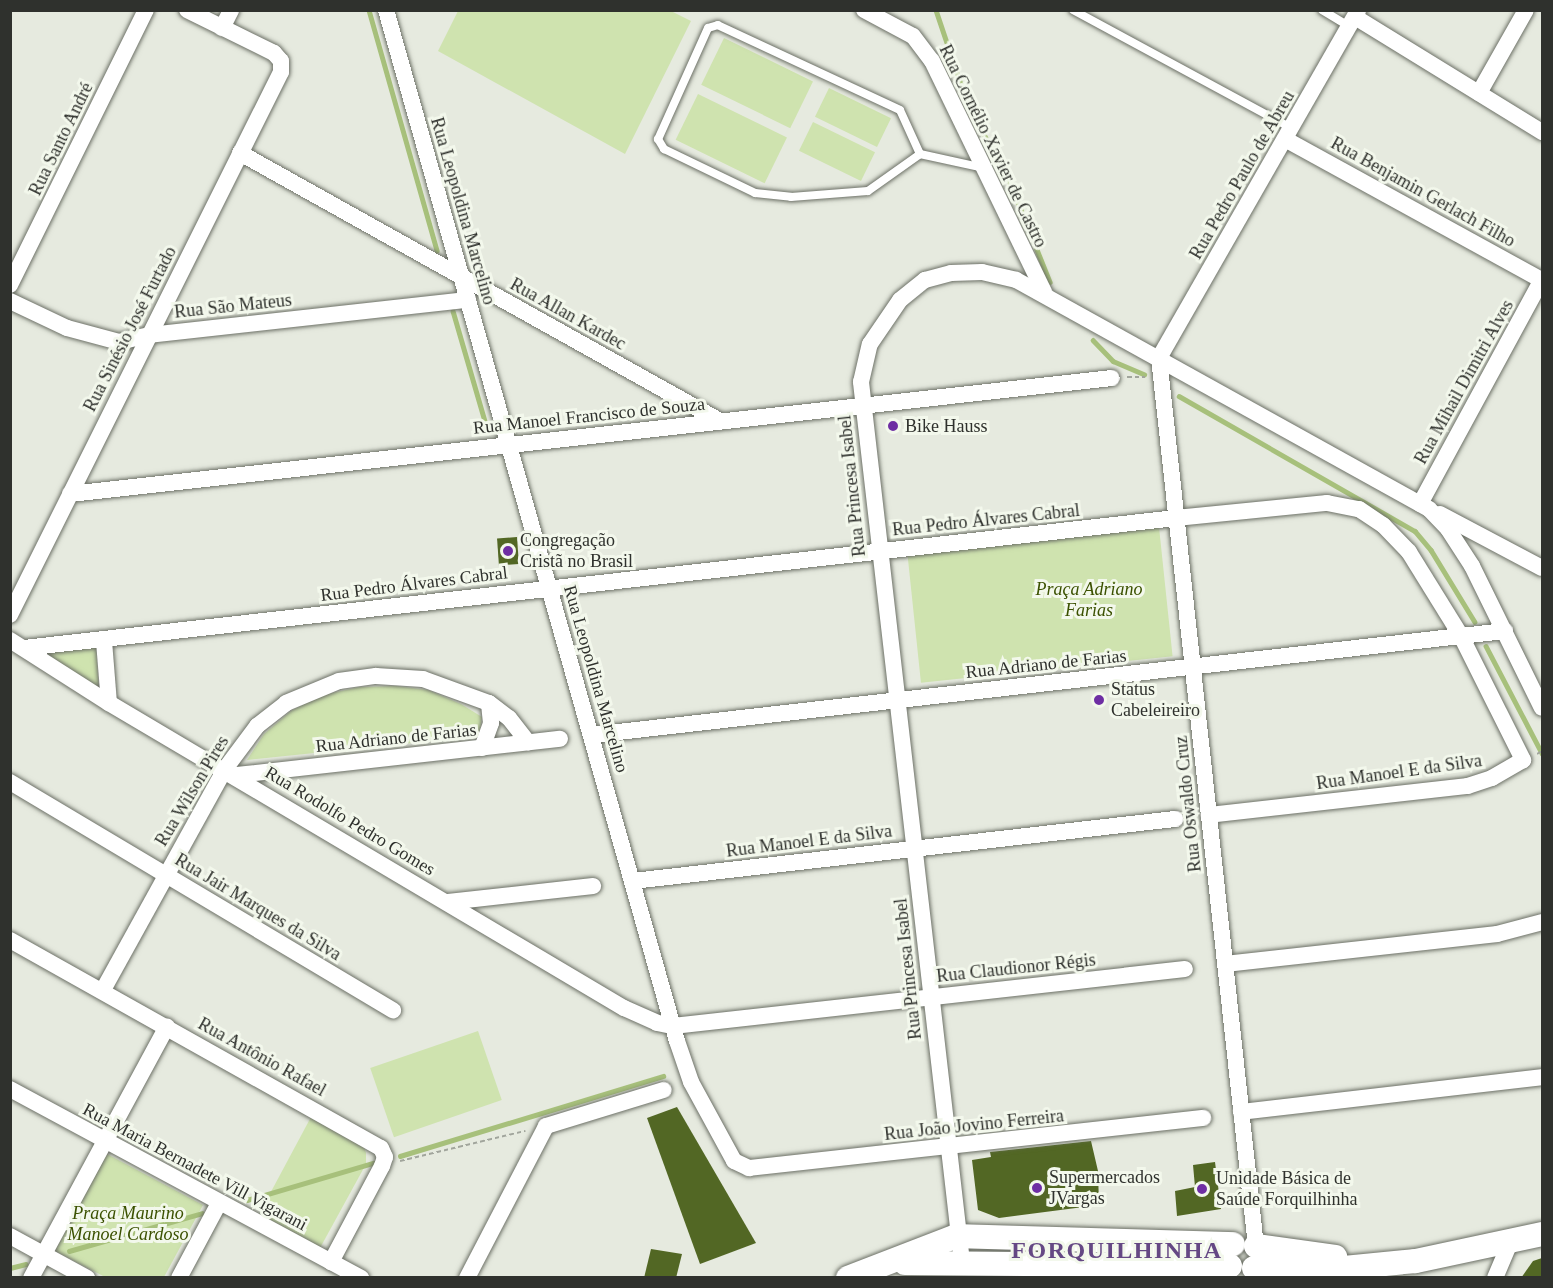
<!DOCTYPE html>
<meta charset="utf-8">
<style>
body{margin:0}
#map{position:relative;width:1553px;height:1288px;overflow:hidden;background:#e6eadf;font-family:"Times New Roman",serif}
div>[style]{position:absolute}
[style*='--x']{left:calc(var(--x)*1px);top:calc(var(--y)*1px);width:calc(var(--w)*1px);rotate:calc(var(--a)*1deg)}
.green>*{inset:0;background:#cfe3af;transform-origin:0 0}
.stream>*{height:4.5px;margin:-2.25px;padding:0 2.25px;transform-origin:2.25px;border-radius:2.25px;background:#a7c07b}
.building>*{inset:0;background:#526724;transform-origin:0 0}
.path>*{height:2px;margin-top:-1px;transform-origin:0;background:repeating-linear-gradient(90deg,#a1a59c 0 4.5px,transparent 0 7.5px)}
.roads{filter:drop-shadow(0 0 2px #6c7066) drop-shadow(0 0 2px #6c7066)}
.lane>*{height:8px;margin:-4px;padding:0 4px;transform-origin:4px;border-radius:4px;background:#fff}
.street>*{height:16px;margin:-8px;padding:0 8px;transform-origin:8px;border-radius:8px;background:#fff}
.secondary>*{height:24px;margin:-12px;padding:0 12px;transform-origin:12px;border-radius:12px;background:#fff}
.dots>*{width:16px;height:16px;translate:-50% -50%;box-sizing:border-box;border:3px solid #f3f8ec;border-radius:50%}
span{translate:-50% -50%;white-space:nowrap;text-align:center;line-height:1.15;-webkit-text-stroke:6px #f3f8ec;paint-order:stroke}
.street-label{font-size:18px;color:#2f312d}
.poi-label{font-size:18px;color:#2f312d}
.left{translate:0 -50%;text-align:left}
.park-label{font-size:18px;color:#3b5100;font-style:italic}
.district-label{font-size:24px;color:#654884;font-weight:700;letter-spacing:1.5px}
.frame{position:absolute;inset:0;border:12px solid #2f312d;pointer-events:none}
</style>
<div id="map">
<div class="green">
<div style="clip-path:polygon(671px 11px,691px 21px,625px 154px,438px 51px,458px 11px)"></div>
<div style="left:724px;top:38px;width:99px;height:52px;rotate:26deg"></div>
<div style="left:829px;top:88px;width:69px;height:32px;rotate:26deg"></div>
<div style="left:698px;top:94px;width:99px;height:51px;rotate:26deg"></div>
<div style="left:813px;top:122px;width:69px;height:32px;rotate:26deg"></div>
<div style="left:1159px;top:527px;width:130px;height:253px;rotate:84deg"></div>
<div style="clip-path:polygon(96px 647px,99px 692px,42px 659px,46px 651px)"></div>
<div style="clip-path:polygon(396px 686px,428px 690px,461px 704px,482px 717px,479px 736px,247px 760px,264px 734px,291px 711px,322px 695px,360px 687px)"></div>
<div style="left:478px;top:1031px;width:73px;height:114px;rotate:71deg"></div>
<div style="clip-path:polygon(311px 1117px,363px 1144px,366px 1153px,366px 1164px,320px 1248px,258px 1216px)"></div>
<div style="clip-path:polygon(107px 1154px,203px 1205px,164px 1277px,105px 1277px,55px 1251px)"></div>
</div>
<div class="stream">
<div style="--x:369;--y:10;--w:250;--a:74.2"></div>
<div style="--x:936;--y:10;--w:103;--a:71.4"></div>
<div style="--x:969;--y:108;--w:79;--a:60.5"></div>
<div style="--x:1008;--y:177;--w:113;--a:68.2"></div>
<div style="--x:453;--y:311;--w:122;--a:73.8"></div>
<div style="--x:1093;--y:340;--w:29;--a:46"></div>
<div style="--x:1113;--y:361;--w:34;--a:23"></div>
<div style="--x:1179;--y:396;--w:272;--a:29.8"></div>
<div style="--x:1415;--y:531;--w:25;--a:50"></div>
<div style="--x:1431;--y:550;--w:84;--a:58.6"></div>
<div style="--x:1486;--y:646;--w:121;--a:62.4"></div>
<div style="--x:400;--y:1156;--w:275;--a:-16.9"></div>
<div style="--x:247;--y:1200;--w:131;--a:-16.4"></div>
<div style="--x:69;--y:1251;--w:138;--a:-15.9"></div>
<div style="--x:10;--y:1268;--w:16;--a:-14"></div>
</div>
<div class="building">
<div style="left:517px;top:537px;width:27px;height:20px;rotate:86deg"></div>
<div style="clip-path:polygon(677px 1107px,756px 1243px,700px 1264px,647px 1118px)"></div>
<div style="clip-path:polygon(1091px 1141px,1098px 1171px,1099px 1205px,999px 1218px,978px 1210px,972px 1160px,991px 1157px,990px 1152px)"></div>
<div style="clip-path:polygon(1215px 1162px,1221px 1209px,1177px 1216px,1175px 1191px,1195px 1187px,1193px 1165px)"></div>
<div style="clip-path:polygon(651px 1249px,682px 1254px,676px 1278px,644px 1278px)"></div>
<div style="clip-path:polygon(1542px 1258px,1542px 1278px,1521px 1278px,1533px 1261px)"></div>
</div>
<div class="path">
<div style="--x:1127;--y:377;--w:18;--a:0"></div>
<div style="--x:1537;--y:754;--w:6;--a:-31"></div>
<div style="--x:400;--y:1161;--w:129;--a:-13.5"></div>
</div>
<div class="roads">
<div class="lane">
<div style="--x:1073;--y:10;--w:248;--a:28.4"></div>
<div style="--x:1322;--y:10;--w:31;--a:31"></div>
<div style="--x:920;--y:154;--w:48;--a:-114.4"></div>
<div style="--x:900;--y:110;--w:201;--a:-155"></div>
<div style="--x:718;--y:25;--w:10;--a:163"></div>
<div style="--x:708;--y:28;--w:122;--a:114.2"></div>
<div style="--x:658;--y:139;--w:12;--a:59"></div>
<div style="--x:664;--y:149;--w:101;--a:25.8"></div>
<div style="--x:755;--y:193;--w:36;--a:6"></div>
<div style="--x:791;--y:197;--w:77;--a:-4.5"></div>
<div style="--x:868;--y:191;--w:64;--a:-35.4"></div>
<div style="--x:920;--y:154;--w:66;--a:12.3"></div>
</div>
<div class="street">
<div style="--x:386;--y:10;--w:1071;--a:74.24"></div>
<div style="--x:677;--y:1041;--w:43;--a:71.1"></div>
<div style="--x:691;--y:1082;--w:90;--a:61.4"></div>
<div style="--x:734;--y:1161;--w:17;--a:25"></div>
<div style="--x:749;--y:1168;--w:457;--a:-6.3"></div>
<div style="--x:864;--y:10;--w:55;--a:28"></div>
<div style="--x:913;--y:36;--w:31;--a:53"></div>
<div style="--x:932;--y:61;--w:257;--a:64.1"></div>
<div style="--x:1355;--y:17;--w:220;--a:31.6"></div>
<div style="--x:222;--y:28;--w:20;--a:-63"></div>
<div style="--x:1479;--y:93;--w:95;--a:-60.5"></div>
<div style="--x:1285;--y:139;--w:293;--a:28.8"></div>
<div style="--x:240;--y:153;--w:550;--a:29.18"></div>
<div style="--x:10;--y:285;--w:307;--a:-63.7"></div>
<div style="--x:10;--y:301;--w:63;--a:25.3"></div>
<div style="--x:67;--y:328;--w:54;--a:15.1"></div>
<div style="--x:119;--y:342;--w:31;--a:-13"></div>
<div style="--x:149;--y:335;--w:321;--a:-6.3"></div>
<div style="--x:1159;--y:358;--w:893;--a:83.77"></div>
<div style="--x:1159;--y:358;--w:401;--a:-60.2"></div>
<div style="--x:70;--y:494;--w:1048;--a:-6.35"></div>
<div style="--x:1420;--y:504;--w:256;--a:-61.5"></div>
<div style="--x:1440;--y:514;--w:115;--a:27.9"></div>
<div style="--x:10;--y:615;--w:607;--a:-63.48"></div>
<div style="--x:281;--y:72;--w:11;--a:-90"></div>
<div style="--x:281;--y:61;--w:11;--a:-131"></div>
<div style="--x:274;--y:53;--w:97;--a:-153.7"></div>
<div style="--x:10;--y:640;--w:117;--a:32.5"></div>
<div style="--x:109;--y:703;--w:599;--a:30.64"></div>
<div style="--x:624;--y:1008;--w:36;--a:24"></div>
<div style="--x:657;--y:1023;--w:16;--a:11"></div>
<div style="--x:673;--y:1026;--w:515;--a:-6.35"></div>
<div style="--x:104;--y:641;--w:62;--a:85.4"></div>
<div style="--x:24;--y:648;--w:1159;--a:-6.44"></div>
<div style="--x:1176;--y:518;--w:152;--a:-5.7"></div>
<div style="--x:1327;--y:503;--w:33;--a:11"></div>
<div style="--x:1359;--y:509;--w:29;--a:34"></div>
<div style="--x:1383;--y:525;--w:37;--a:46"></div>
<div style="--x:1409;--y:552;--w:99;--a:58.2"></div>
<div style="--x:1461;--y:636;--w:139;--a:63.4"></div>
<div style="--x:1523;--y:760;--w:36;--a:150"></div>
<div style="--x:1492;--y:778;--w:26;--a:162"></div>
<div style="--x:1467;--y:786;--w:260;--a:173.6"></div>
<div style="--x:592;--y:735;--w:919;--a:-6.5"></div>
<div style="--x:482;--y:748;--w:27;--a:-70"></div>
<div style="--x:491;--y:723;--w:20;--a:-96"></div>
<div style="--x:237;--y:775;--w:325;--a:-6.4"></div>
<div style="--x:10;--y:782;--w:446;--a:30.8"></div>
<div style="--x:633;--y:881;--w:546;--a:-6.53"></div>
<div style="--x:448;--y:902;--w:146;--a:-6.3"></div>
<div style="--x:10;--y:940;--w:425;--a:29.3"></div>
<div style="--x:381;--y:1148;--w:10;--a:66"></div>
<div style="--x:385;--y:1157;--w:9;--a:108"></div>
<div style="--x:382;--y:1166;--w:109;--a:118"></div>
<div style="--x:1225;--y:964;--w:274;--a:-6.3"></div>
<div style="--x:1497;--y:934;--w:47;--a:-14.9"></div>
<div style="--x:103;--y:990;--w:252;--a:-61.1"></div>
<div style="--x:225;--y:769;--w:54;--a:-53.3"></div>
<div style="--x:257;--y:726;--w:37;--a:-38"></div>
<div style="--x:286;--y:703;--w:57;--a:-22.5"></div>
<div style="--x:339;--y:681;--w:37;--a:-8"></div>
<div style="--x:376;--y:676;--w:47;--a:3.7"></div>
<div style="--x:423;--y:679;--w:70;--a:20"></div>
<div style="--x:489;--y:703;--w:25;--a:37"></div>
<div style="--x:509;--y:718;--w:31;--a:52"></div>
<div style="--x:10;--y:1089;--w:399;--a:28.3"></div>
<div style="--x:1241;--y:1112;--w:303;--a:-6.6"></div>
<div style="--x:10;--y:1236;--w:88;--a:28.6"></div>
<div style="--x:962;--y:1262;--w:886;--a:-96.55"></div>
<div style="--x:861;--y:382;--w:39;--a:-77"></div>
<div style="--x:870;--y:344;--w:53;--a:-55.7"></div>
<div style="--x:900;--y:300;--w:32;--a:-39"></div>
<div style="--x:925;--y:280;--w:27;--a:-15"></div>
<div style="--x:951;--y:273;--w:31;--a:-2"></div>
<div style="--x:982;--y:272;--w:35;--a:13"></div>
<div style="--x:1016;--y:280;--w:472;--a:29"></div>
<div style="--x:1429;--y:509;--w:28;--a:46"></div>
<div style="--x:1448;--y:529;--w:44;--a:57"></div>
<div style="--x:1472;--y:566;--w:158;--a:63.8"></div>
<div style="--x:31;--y:1278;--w:286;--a:-61.6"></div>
<div style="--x:179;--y:1278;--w:85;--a:-61.9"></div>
<div style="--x:467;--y:1278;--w:171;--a:-62.5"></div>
<div style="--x:546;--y:1126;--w:123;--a:-17"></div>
<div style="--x:1495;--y:1278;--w:39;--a:-67"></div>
</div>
<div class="secondary">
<div style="--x:1256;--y:1246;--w:80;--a:7.9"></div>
<div style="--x:905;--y:1263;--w:325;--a:0.5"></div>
<div style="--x:1254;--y:1268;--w:90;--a:0"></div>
<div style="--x:1344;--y:1268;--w:72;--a:-5.6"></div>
<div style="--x:1416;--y:1261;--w:129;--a:-12.1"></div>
<div style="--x:848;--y:1278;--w:117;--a:-21.1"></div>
<div style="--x:957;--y:1236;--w:276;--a:1.7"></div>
</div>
</div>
<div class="dots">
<div style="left:893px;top:426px;background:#6e2ea3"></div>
<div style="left:508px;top:551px;background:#6e2ea3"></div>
<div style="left:1099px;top:700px;background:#6e2ea3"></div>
<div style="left:1037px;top:1188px;background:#6e2ea3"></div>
<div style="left:1202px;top:1189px;background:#6e2ea3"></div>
</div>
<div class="street-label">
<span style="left:61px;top:139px;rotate:-64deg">Rua Santo André</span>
<span style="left:993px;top:146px;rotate:64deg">Rua Cornélio Xavier de Castro</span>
<span style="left:1242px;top:175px;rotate:-60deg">Rua Pedro Paulo de Abreu</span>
<span style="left:1423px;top:192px;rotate:29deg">Rua Benjamin Gerlach Filho</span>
<span style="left:463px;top:211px;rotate:74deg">Rua Leopoldina Marcelino</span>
<span style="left:233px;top:306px;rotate:-6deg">Rua São Mateus</span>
<span style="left:568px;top:314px;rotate:29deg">Rua Allan Kardec</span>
<span style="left:130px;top:329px;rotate:-63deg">Rua Sinésio José Furtado</span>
<span style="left:1464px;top:382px;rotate:-61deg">Rua Mihail Dimitri Alves</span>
<span style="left:589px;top:416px;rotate:-6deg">Rua Manoel Francisco de Souza</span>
<span style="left:852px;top:486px;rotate:-96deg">Rua Princesa Isabel</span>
<span style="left:986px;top:520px;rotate:-6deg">Rua Pedro Álvares Cabral</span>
<span style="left:414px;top:584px;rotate:-7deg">Rua Pedro Álvares Cabral</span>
<span style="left:1046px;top:664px;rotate:-6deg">Rua Adriano de Farias</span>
<span style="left:596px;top:679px;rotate:74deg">Rua Leopoldina Marcelino</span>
<span style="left:396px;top:738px;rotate:-6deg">Rua Adriano de Farias</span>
<span style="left:1399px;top:772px;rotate:-8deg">Rua Manoel E da Silva</span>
<span style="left:192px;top:791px;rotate:-59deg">Rua Wilson Pires</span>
<span style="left:1188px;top:804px;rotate:-96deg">Rua Oswaldo Cruz</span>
<span style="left:350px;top:821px;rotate:31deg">Rua Rodolfo Pedro Gomes</span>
<span style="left:809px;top:841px;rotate:-7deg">Rua Manoel E da Silva</span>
<span style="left:258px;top:907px;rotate:31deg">Rua Jair Marques da Silva</span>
<span style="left:1016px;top:968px;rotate:-6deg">Rua Claudionor Régis</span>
<span style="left:908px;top:969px;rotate:-96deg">Rua Princesa Isabel</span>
<span style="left:262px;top:1057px;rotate:29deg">Rua Antônio Rafael</span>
<span style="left:974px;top:1125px;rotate:-6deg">Rua João Jovino Ferreira</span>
<span style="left:195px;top:1167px;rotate:28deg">Rua Maria Bernadete Vill Vigarani</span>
</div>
<div class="poi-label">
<span class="left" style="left:905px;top:426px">Bike Hauss</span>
<span class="left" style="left:520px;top:551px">Congregação<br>Cristã no Brasil</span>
<span class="left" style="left:1111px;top:700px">Status<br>Cabeleireiro</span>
<span class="left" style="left:1049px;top:1188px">Supermercados<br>JVargas</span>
<span class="left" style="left:1216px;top:1189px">Unidade Básica de<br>Saúde Forquilhinha</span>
</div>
<div class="park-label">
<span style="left:1089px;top:600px">Praça Adriano<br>Farias</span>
<span style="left:128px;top:1224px">Praça Maurino<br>Manoel Cardoso</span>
</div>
<div class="district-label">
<span style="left:1117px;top:1251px">FORQUILHINHA</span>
</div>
<div class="frame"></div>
</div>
